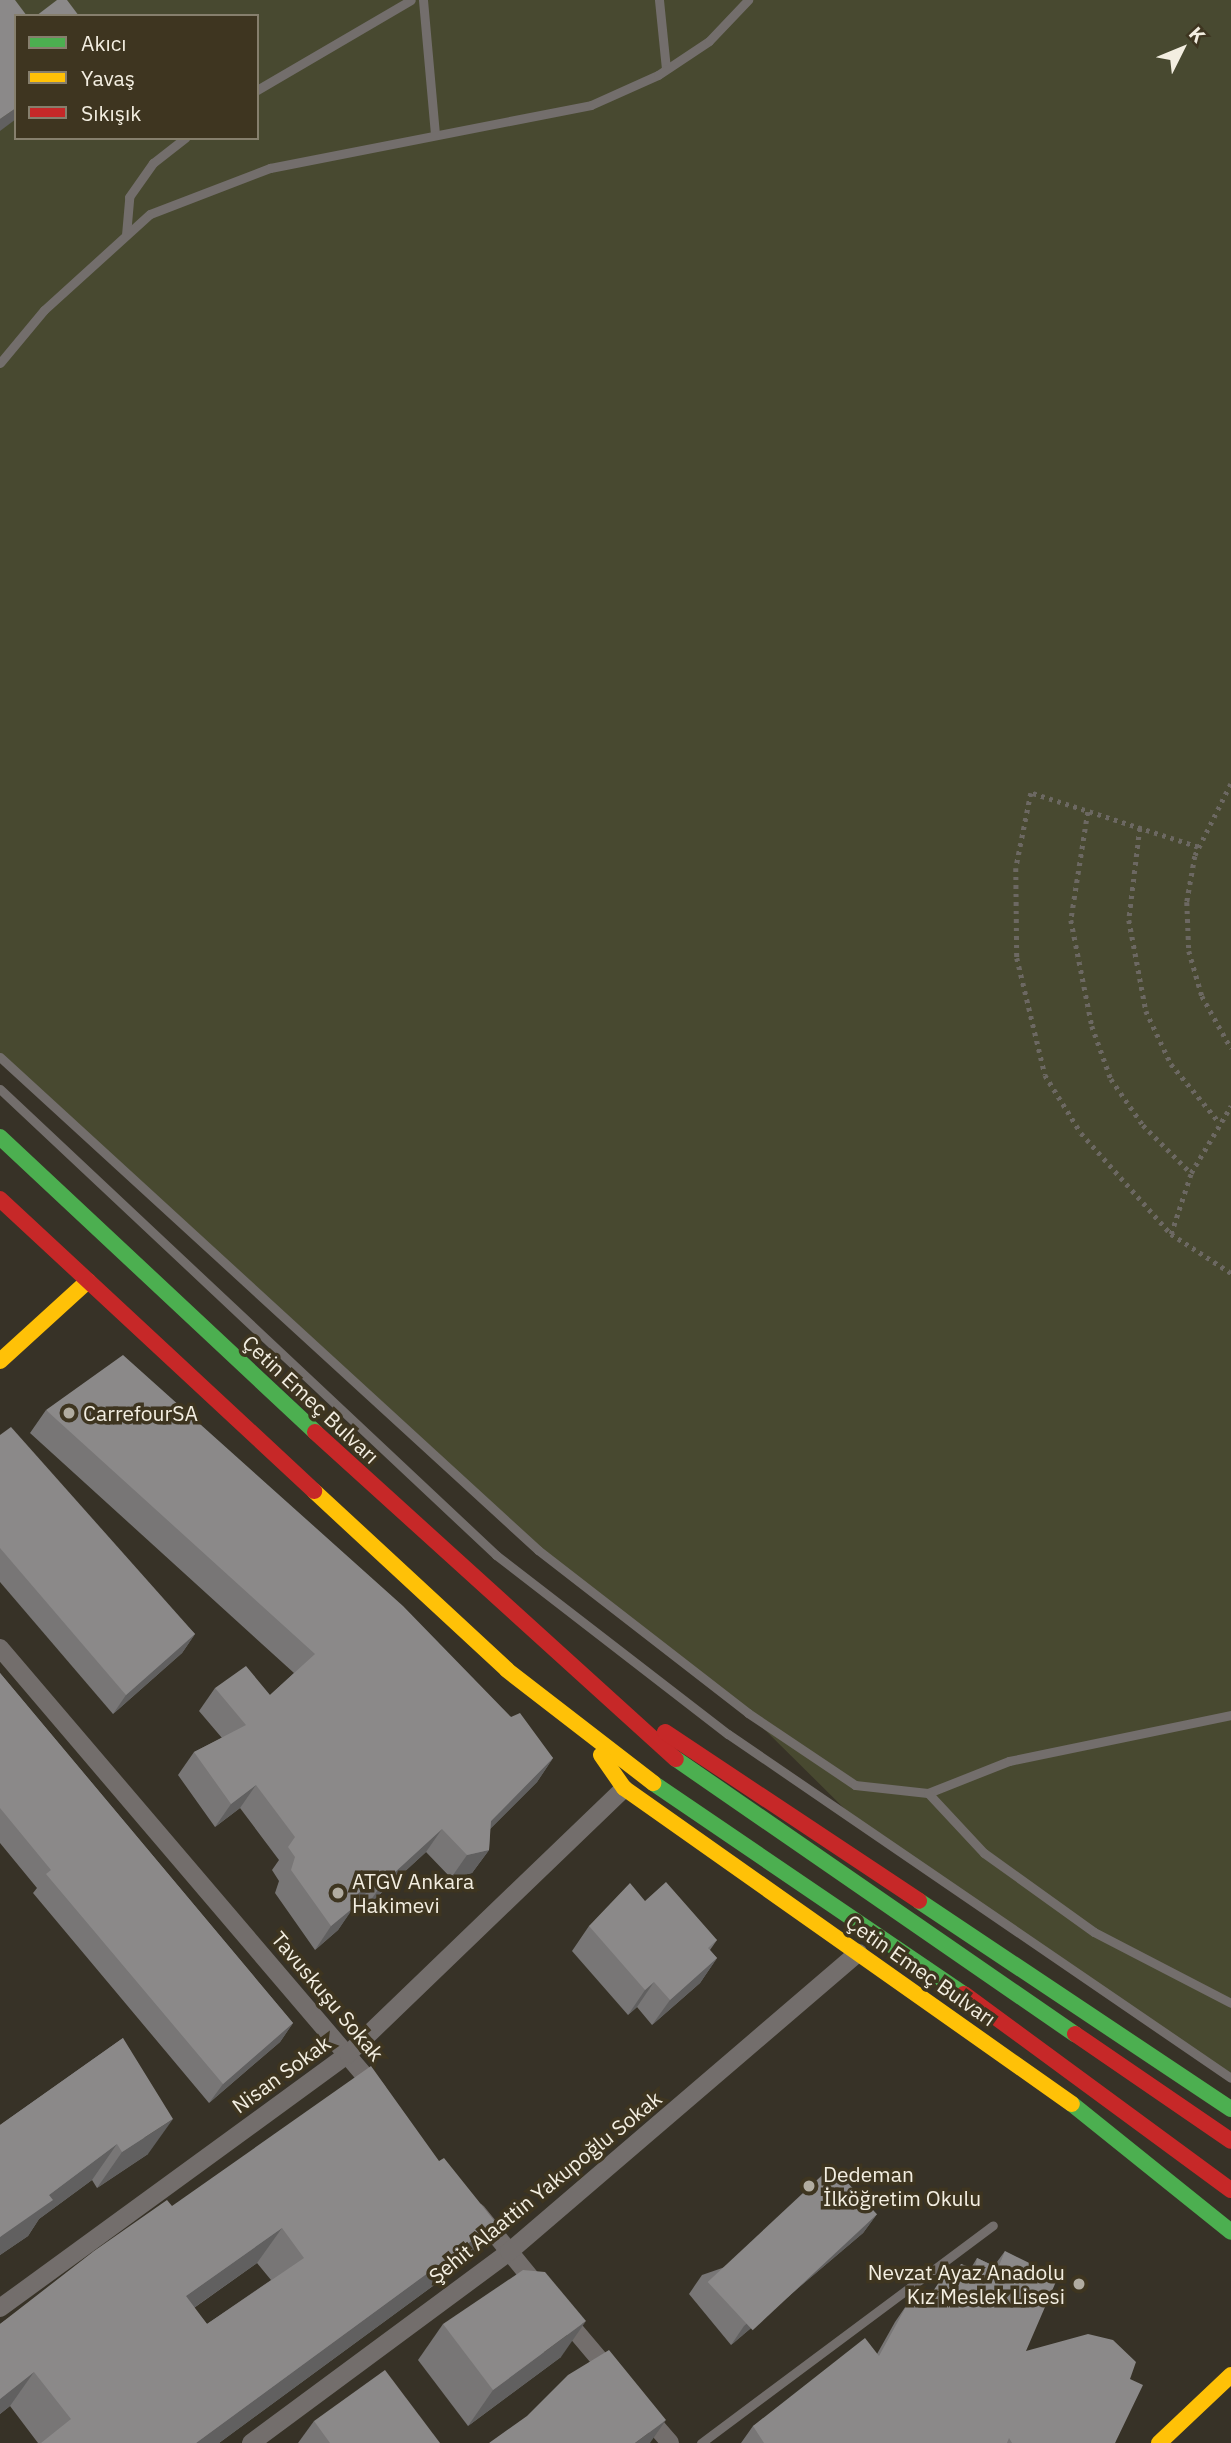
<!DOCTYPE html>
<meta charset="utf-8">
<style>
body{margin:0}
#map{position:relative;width:1231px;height:2443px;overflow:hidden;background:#373227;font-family:"IBM Plex Sans",sans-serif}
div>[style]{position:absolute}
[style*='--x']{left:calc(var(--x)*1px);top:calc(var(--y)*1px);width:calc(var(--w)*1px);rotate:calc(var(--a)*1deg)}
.green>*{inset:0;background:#484930}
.path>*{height:4.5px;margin-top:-2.25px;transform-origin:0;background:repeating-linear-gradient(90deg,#6c6862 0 3.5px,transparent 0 8.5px)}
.lane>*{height:9px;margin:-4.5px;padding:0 4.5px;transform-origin:4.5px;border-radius:4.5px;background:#736e6c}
.street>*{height:18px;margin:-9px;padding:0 9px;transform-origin:9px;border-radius:9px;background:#736e6c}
.fast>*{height:16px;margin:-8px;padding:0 8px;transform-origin:8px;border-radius:8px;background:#4caf50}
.slow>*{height:16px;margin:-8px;padding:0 8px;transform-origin:8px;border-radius:8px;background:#ffc107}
.jam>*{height:16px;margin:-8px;padding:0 8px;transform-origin:8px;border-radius:8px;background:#c62828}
.wall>*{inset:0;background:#787676}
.shaded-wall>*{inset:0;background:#616060}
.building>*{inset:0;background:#8b8989;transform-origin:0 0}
.dots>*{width:19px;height:19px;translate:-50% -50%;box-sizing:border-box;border:4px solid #3e3520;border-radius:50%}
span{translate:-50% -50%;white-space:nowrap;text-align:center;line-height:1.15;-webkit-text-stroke:7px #3e3520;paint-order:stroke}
.street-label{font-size:21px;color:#f3eee1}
.poi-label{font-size:21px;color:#f3eee1}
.left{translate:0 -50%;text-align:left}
.right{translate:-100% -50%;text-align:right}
.legend{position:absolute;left:14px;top:14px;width:245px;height:126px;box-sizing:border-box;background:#3e3520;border:2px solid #867f6d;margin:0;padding:9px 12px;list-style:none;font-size:21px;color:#f3eee1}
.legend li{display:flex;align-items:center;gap:14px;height:35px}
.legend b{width:35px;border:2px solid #867f6d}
.north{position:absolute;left:1147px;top:14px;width:70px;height:70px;-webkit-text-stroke:5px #3e3520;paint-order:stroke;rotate:47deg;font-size:19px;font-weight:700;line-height:28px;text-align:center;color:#f3eee1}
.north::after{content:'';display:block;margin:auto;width:24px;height:32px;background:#f3eee1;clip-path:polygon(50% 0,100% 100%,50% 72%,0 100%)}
</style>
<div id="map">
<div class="green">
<div style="clip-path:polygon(evenodd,0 0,1231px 0,1231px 2078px,874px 1838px,748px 1713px,538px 1550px,0 1057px,0 0,16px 16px,257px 16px,257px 138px,16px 138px,16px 16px)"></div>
</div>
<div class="path">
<div style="--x:1231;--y:784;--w:80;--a:116.6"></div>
<div style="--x:1195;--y:856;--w:47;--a:99.9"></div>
<div style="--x:1187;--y:902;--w:49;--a:87.7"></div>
<div style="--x:1189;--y:951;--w:47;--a:73.9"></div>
<div style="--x:1202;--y:996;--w:60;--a:60.9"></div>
<div style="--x:1088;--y:812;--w:109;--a:98.9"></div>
<div style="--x:1071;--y:920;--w:108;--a:78.8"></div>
<div style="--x:1092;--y:1026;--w:56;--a:70.3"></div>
<div style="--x:1111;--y:1079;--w:56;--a:55.2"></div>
<div style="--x:1143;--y:1125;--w:68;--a:45"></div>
<div style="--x:1140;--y:828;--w:93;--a:96.8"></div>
<div style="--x:1129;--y:920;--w:93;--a:79.4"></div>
<div style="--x:1146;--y:1011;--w:59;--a:64.7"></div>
<div style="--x:1171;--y:1064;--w:75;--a:50.4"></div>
<div style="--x:1198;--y:847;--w:176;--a:-162.1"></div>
<div style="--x:1031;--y:793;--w:76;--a:101.3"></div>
<div style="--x:1016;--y:868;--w:90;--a:89.4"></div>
<div style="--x:1017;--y:958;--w:120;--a:76.5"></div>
<div style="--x:1045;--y:1075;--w:68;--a:58.2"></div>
<div style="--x:1081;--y:1133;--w:135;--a:48.3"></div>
<div style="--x:1171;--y:1234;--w:72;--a:33"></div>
<div style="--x:1171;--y:1234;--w:64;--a:-71.8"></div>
<div style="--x:1191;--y:1173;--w:78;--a:-59.2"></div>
</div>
<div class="lane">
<div style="--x:423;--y:0;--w:135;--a:84.9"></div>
<div style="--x:659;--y:0;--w:69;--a:84.2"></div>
<div style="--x:257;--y:90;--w:178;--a:-30.3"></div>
<div style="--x:126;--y:235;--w:38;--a:-85"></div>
<div style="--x:129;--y:197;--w:42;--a:-54.8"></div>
<div style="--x:153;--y:163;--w:41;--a:-38"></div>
<div style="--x:0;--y:363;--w:69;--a:-50.3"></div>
<div style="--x:44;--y:310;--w:143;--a:-42.2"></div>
<div style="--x:150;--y:214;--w:129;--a:-21"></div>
<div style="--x:270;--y:168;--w:327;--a:-11.1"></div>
<div style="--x:591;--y:105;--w:73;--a:-24.1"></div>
<div style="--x:658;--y:75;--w:61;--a:-33.7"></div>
<div style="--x:709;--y:41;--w:57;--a:-46.4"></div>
<div style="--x:0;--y:1057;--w:730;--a:42.5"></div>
<div style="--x:538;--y:1550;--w:266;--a:37.8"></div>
<div style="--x:748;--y:1713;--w:129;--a:33.9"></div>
<div style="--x:855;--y:1785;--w:73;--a:6.3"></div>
<div style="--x:928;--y:1793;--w:87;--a:-21.6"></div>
<div style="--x:1009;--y:1761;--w:227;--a:-11.7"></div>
<div style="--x:0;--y:1089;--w:681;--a:43.21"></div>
<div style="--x:496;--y:1555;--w:293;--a:37.7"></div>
<div style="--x:728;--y:1734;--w:609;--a:34.37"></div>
<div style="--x:928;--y:1793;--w:82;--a:47"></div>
<div style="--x:984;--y:1853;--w:135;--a:35.7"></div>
<div style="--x:1094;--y:1932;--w:154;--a:27.4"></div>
<div style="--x:701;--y:2443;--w:364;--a:-36.7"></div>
</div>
<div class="street">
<div style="--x:0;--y:1648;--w:581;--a:49.54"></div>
<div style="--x:477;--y:2212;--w:98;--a:50.8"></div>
<div style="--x:0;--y:2308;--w:431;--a:-36.1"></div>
<div style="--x:348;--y:2054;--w:383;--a:-43.9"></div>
<div style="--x:562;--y:2315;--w:76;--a:49.8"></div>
<div style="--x:645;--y:2414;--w:38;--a:49"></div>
<div style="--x:251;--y:2443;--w:321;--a:-36.5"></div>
<div style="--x:509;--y:2252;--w:460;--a:-40.6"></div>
</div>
<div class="fast">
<div style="--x:0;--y:1137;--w:432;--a:43.1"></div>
<div style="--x:676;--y:1759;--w:485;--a:34.6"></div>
<div style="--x:653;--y:1783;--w:376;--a:34.2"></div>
<div style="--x:919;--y:1901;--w:375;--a:33.7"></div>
<div style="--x:1072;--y:2104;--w:204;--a:38.8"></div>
</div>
<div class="slow">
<div style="--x:0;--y:1361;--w:119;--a:-42.3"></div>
<div style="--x:314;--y:1491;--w:263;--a:42.8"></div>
<div style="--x:507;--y:1670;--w:185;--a:37.7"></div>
<div style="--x:601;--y:1755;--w:40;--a:55.1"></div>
<div style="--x:624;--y:1788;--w:548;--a:35.2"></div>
<div style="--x:1159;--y:2443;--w:99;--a:-43.4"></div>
</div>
<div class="jam">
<div style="--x:0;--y:1199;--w:429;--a:42.9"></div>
<div style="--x:315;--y:1432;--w:487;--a:42.2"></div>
<div style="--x:665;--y:1732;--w:305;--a:33.6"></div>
<div style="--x:964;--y:1994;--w:331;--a:36.3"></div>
<div style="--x:1075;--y:2034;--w:189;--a:34.4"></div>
</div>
<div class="wall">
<div style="clip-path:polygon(46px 1410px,511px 1717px,553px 1758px,537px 1782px,490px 1829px,489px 1850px,472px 1873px,451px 1878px,426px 1852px,366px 1907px,360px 1901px,354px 1906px,338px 1930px,315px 1950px,275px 1893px,279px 1881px,272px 1870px,279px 1860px,240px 1808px,215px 1827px,178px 1775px,194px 1752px,222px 1738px,199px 1711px,215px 1688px,270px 1695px,294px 1673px,30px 1433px)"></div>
<div style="clip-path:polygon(0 1435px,195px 1634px,182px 1653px,113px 1714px,0 1582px)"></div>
<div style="clip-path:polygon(0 1673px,293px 2023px,280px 2042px,209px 2103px,33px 1893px,37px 1888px,0 1843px)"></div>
<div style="clip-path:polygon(645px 1901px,717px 1940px,710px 1950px,717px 1958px,700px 1983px,652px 2025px,637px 2007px,628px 2015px,572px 1951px,589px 1926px)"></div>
<div style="clip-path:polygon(123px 2038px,148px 2154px,97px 2188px,92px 2180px,39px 2219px,28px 2236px,0 2255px,0 2125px)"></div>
<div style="clip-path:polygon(evenodd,439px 2161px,496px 2223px,471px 2258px,219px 2443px,38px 2443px,10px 2406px,0 2414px,0 2324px,172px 2206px,439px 2161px,257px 2263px,271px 2280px,207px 2324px,194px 2308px,257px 2263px)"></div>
<div style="clip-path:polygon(877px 2214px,863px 2233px,731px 2345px,689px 2294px,702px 2275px)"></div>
<div style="clip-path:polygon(1005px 2251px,1026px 2351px,1130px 2379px,1115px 2443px,741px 2443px,753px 2426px,877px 2354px,895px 2322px,908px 2303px,913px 2307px,920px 2296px,927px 2299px,952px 2278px,961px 2264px,971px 2268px,977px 2258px,994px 2266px)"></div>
<div style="clip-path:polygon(443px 2324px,561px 2357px,468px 2426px,418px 2360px)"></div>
<div style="clip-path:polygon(314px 2421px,440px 2443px,298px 2443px)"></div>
</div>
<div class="shaded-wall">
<div style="clip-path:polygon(16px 108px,16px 119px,0 131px,0 119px)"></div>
<div style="clip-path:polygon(195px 1634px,182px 1653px,113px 1714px,126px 1695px)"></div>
<div style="clip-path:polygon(553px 1758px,537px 1782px,475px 1844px,491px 1821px)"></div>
<div style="clip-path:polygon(256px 1785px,240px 1808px,215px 1827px,231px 1804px)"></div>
<div style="clip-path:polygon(442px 1829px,426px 1852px,366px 1907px,382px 1884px)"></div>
<div style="clip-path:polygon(489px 1850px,472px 1873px,451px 1878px,467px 1855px)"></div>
<div style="clip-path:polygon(377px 1878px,360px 1901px,334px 1923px,350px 1900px)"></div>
<div style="clip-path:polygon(354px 1907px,338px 1930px,315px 1950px,331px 1926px)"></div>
<div style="clip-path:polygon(717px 1958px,700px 1983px,652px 2025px,670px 2000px)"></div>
<div style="clip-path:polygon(654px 1982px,637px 2007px,628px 2015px,645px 1990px)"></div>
<div style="clip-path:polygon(293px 2023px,280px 2042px,209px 2103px,223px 2084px)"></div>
<div style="clip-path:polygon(173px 2119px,148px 2154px,97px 2188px,122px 2152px)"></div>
<div style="clip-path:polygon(117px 2144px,92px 2180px,39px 2219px,28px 2236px,0 2255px,0 2237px,49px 2195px)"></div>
<div style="clip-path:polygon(877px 2214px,863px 2233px,731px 2345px,744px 2326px)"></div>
<div style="clip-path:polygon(496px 2223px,471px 2258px,219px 2443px,196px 2443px)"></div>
<div style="clip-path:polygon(282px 2228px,257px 2263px,161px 2331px,186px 2296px)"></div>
<div style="clip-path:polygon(586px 2321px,561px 2357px,468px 2426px,493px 2390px)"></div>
<div style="clip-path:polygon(34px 2372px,10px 2406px,0 2414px,0 2399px)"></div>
<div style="clip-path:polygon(666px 2420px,650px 2443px,635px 2443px)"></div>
</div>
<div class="building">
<div style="clip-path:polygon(0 0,15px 0,27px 16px,16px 16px,16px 108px,0 119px)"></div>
<div style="clip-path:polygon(57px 0,67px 0,79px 16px,36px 16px)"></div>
<div style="clip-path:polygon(123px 1355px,403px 1606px,511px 1717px,520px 1713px,553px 1758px,491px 1821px,489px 1850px,467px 1855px,442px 1829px,382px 1884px,377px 1878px,350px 1900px,354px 1907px,331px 1926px,291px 1870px,295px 1857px,288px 1847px,295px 1837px,256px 1785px,231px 1804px,194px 1752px,246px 1725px,215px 1688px,246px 1666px,270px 1695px,315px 1654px,46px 1410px)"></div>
<div style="clip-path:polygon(11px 1427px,195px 1634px,126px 1695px,0 1548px,0 1435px)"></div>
<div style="clip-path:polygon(0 1673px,293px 2023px,223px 2084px,46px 1874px,51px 1870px,0 1808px)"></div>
<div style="clip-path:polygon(666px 1882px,717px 1940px,708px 1948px,717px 1958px,670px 2000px,654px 1982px,645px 1990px,589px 1926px,630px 1883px,645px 1901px)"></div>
<div style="clip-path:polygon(123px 2038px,173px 2119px,122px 2152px,117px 2144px,49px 2195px,53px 2200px,0 2237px,0 2125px)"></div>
<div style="clip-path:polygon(evenodd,371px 2066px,439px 2161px,444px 2158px,496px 2223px,196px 2443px,41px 2443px,71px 2419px,34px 2372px,0 2399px,0 2324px,94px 2251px,167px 2200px,172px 2206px,371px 2066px,282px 2228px,304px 2258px,207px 2324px,186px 2296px,282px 2228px)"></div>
<div style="left:832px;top:2166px;width:66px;height:170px;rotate:47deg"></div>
<div style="clip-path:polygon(1005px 2251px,1058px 2277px,1026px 2351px,1088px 2334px,1113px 2340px,1136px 2362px,1130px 2379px,1143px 2385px,1115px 2443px,1012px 2443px,1009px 2438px,1007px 2443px,764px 2443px,753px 2426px,865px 2338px,879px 2356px,908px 2303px,915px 2308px,920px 2296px,928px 2299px,945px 2273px,955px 2280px,961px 2264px,975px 2269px,977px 2258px,998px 2268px)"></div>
<div style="clip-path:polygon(523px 2270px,545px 2272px,586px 2321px,493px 2390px,443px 2324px)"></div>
<div style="clip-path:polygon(609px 2350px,666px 2420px,635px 2443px,489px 2443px,527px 2416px,568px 2375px)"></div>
<div style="clip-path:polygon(385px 2370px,440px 2443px,330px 2443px,314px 2421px)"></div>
</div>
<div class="dots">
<div style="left:69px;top:1413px;background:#b1aca0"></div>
<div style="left:338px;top:1893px;background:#b1aca0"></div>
<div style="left:809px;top:2186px;background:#b1aca0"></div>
<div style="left:1079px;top:2284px;background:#b1aca0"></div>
</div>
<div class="street-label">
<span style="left:311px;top:1399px;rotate:43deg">Çetin Emeç Bulvarı</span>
<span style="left:921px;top:1970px;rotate:35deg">Çetin Emeç Bulvarı</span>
<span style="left:328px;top:1996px;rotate:50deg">Tavuskuşu Sokak</span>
<span style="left:281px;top:2074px;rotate:-36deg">Nisan Sokak</span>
<span style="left:545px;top:2187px;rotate:-39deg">Şehit Alaattin Yakupoğlu Sokak</span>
</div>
<div class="poi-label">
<span class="left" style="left:83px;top:1413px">CarrefourSA</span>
<span class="left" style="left:352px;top:1893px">ATGV Ankara<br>Hakimevi</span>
<span class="left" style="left:823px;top:2186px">Dedeman<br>İlköğretim Okulu</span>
<span class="right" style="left:1065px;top:2284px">Nevzat Ayaz Anadolu<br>Kız Meslek Lisesi</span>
</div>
<ul class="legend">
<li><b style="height:9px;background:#4caf50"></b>Akıcı</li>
<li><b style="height:9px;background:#ffc107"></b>Yavaş</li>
<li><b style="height:9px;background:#c62828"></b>Sıkışık</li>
</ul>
<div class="north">K</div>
</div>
